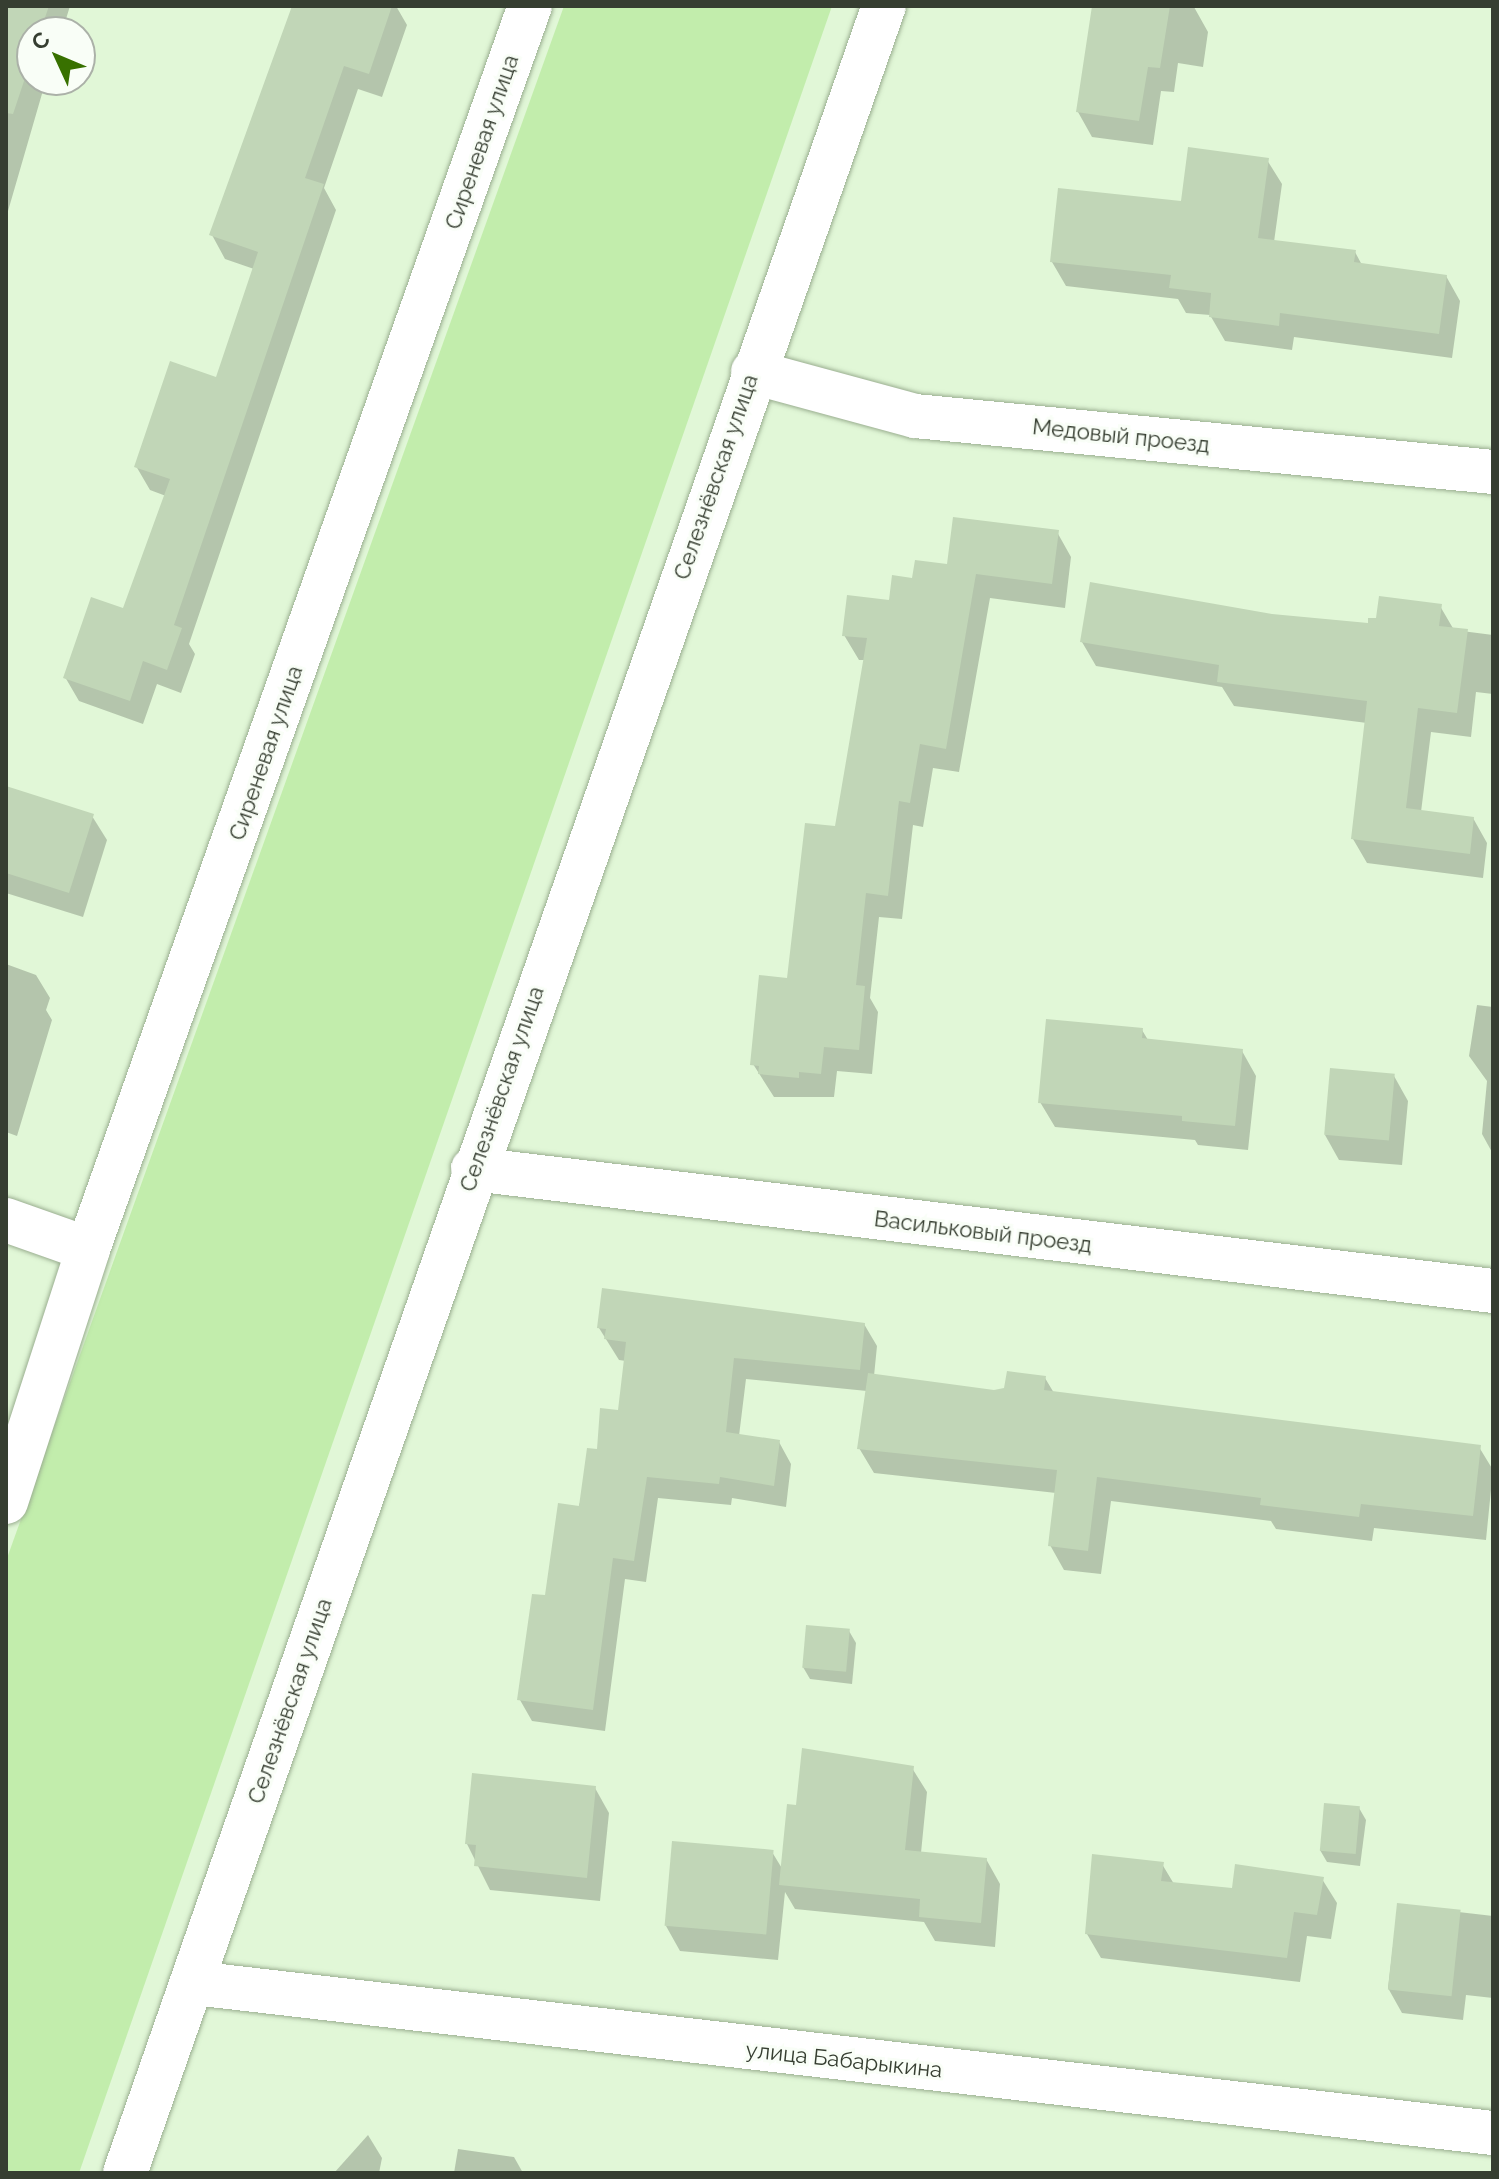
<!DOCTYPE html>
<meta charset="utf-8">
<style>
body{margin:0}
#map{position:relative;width:1499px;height:2179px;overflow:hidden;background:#e1f7d7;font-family:Raleway,sans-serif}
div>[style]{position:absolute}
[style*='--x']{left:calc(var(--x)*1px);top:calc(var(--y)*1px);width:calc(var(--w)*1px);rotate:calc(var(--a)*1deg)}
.green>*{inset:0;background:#c2edac}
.shadow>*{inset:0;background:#0003}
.building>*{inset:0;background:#c1d6b7;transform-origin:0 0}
.roads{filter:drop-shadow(0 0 2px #9aae90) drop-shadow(0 0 2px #9aae90)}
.street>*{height:44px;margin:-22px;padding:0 22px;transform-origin:22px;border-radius:22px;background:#fff}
.secondary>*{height:44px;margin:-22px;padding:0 22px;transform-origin:22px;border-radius:22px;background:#fff}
span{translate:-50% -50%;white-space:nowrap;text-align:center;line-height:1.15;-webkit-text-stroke:6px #f9fef7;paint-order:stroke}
.street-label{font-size:22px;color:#363e31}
.frame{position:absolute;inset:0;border:8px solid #363e31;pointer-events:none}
.north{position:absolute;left:16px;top:16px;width:80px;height:80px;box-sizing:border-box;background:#f9fef7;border:2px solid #abb1a8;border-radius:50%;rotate:314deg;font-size:22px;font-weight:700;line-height:32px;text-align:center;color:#363e31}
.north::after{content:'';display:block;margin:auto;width:28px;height:36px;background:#387100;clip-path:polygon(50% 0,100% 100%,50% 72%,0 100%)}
</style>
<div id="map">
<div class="green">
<div style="clip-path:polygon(564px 6px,832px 6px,79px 2173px,6px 2173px,6px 1561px)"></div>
</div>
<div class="shadow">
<div style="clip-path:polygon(6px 6px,70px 6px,62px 32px,32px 32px,32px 80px,46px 80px,6px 218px)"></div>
<div style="clip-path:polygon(293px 6px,396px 6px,407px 25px,382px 97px,358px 89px,324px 188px,336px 210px,189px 644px,195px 654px,181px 693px,157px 684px,143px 724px,79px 701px,65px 677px,124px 610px,166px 496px,150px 490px,136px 466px,217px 379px,254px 269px,225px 259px,212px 235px)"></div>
<div style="clip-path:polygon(1094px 6px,1194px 7px,1208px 32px,1203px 67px,1178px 63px,1174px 92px,1161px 91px,1153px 145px,1092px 137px,1078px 112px)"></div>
<div style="clip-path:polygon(1267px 160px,1282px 184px,1274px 242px,1355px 252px,1362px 265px,1446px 276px,1460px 301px,1452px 358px,1294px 337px,1292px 350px,1225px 341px,1210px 315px,1186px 313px,1178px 299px,1066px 286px,1052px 262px)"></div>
<div style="clip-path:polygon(1057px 532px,1071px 557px,1065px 608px,990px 598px,959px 772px,933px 768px,923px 827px,913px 825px,902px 919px,879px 917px,870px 998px,878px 1012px,872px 1074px,837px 1071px,834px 1097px,774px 1097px,753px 1064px,789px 980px,837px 829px,865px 660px,859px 660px,844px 635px,914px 580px)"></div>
<div style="clip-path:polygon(1440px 606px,1454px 630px,1493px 635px,1493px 694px,1476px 692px,1471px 737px,1431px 732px,1421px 812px,1473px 818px,1487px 843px,1483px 878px,1367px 863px,1353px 839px,1367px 723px,1234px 706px,1222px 687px,1096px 666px,1082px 642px,1271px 616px,1369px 625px)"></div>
<div style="clip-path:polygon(6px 799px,92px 816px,107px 840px,83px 917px,6px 893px)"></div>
<div style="clip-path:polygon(6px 964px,36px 975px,50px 998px,46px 1010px,52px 1020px,17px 1136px,6px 1132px)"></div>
<div style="clip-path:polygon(1477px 1005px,1493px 1007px,1493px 1154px,1482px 1134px,1487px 1081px,1469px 1056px)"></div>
<div style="clip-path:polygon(1142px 1030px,1148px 1040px,1242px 1051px,1256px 1076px,1248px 1150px,1198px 1145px,1195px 1140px,1055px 1127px,1040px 1102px)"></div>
<div style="clip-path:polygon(1394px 1076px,1408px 1101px,1402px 1165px,1339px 1160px,1325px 1135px)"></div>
<div style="clip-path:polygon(864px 1324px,877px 1346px,874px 1376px,994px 1392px,1045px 1378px,1054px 1393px,1479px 1447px,1493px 1470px,1486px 1540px,1374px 1528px,1372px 1541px,1276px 1529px,1271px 1521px,1111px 1501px,1101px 1574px,1064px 1570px,1050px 1545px,1056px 1493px,874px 1473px,859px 1448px,867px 1391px,746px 1379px,739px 1436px,779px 1442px,791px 1464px,786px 1507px,732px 1498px,731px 1505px,658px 1498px,646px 1582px,625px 1579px,605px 1731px,532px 1721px,520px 1700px,546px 1598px,598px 1452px,620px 1412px,626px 1361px,619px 1360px,599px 1328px)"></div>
<div style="clip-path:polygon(849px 1631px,856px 1643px,852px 1684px,810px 1679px,803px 1667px)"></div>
<div style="clip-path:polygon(912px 1768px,927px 1792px,921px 1853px,986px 1859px,1000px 1884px,995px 1947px,935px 1941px,924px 1922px,795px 1909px,785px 1892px,778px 1960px,680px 1951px,666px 1926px,772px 1852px,783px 1870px,797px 1807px)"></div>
<div style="clip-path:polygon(595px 1788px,609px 1813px,600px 1901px,490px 1890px,467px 1844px)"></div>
<div style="clip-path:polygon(1359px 1808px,1366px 1820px,1360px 1866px,1327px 1862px,1320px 1850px)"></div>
<div style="clip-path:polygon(1162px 1864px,1174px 1884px,1234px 1890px,1322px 1879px,1337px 1903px,1331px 1939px,1307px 1936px,1300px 1982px,1101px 1958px,1087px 1934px)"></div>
<div style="clip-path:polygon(1398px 1905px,1493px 1916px,1493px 1998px,1466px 1995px,1463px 2020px,1402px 2013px,1388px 1988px)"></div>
<div style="clip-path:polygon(368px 2135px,382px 2158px,379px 2173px,334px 2173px)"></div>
<div style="clip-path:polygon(458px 2149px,514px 2157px,523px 2173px,454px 2173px)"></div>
</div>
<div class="building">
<div style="clip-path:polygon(6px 6px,49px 6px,40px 32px,32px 32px,32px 57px,13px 114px,6px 113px)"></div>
<div style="clip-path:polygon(292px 6px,392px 6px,369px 74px,344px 66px,305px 178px,324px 184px,174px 625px,182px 628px,167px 670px,143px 661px,130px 701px,63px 678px,91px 597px,123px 608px,170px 479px,134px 467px,170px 361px,216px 377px,258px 252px,209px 235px)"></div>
<div style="clip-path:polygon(1092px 6px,1170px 6px,1160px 68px,1148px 67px,1139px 121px,1076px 112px)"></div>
<div style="clip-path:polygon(1188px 147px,1269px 158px,1258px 238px,1356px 250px,1354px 262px,1447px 275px,1439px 334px,1280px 313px,1279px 326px,1209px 317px,1211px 293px,1169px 288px,1171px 275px,1050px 262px,1058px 188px,1181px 201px)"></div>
<div style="clip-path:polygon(953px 517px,1059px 530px,1052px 584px,976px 574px,946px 749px,920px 744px,910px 803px,899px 801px,888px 896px,866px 893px,856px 985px,865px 986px,859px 1050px,824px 1047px,821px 1074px,799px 1072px,799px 1078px,758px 1074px,759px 1066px,750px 1065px,759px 975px,787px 978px,805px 823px,835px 826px,867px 638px,842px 636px,847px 595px,889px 600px,892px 575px,912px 578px,915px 560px,947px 564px)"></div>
<div style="clip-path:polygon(1090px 582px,1272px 614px,1368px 623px,1368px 618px,1376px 618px,1379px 596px,1442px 604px,1439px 626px,1468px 629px,1457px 713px,1418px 708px,1406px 808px,1474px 817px,1470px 854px,1351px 839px,1367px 701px,1217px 682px,1219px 665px,1080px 642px)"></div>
<div style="clip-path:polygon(6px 786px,94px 814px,69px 893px,6px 873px)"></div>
<div style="clip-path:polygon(1046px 1019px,1143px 1028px,1142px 1038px,1243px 1049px,1235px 1126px,1182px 1121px,1182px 1116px,1038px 1103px)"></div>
<div style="left:1330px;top:1068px;width:65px;height:67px;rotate:5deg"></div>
<div style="clip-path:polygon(602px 1288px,865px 1323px,860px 1370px,734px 1358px,726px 1432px,780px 1440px,774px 1486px,720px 1477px,719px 1484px,647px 1477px,634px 1561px,613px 1558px,593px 1710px,517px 1700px,532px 1594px,545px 1595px,558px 1503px,579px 1506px,587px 1448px,597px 1449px,600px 1408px,618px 1410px,626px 1342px,604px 1339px,606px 1329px,597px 1328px)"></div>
<div style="clip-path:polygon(1007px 1371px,1046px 1376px,1044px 1390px,1481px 1445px,1473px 1516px,1361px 1504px,1359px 1517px,1260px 1505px,1261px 1498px,1097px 1477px,1088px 1551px,1048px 1546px,1057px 1470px,857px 1449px,868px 1373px,994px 1390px,1004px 1388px)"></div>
<div style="left:806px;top:1625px;width:44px;height:43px;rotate:5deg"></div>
<div style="clip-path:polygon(802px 1748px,914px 1766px,905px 1850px,987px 1858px,981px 1923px,919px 1917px,920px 1899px,779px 1885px,787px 1804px,796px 1805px)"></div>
<div style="clip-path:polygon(472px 1773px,596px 1786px,587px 1878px,474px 1866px,476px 1845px,465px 1844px)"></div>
<div style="left:1324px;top:1803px;width:36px;height:48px;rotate:5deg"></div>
<div style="left:672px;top:1841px;width:102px;height:85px;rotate:5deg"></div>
<div style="clip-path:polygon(1092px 1854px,1164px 1862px,1161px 1881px,1232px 1888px,1235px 1864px,1324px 1877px,1317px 1915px,1294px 1912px,1287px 1958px,1085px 1934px)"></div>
<div style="left:1397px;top:1903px;width:64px;height:87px;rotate:6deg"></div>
</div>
<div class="roads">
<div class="street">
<div style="--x:753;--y:372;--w:168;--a:15.2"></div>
<div style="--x:915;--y:416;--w:581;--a:5.53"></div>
<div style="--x:473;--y:1169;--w:1027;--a:6.82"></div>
<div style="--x:6;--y:1220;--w:87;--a:19.5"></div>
<div style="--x:6;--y:1502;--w:266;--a:-72"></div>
<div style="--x:88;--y:1249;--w:1319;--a:-70.43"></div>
<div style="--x:194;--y:1983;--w:1308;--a:6.59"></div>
</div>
<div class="secondary">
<div style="--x:125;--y:2173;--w:2296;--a:-70.7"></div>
</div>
</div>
<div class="street-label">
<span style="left:482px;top:142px;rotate:-71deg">Сиреневая улица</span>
<span style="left:1121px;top:436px;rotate:6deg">Медовый проезд</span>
<span style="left:716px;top:477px;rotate:-71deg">Селезнёвская улица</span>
<span style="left:266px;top:753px;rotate:-71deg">Сиреневая улица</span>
<span style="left:502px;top:1089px;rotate:-71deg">Селезнёвская улица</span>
<span style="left:983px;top:1232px;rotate:7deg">Васильковый проезд</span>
<span style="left:290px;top:1701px;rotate:-71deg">Селезнёвская улица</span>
<span style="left:844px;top:2060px;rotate:6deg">улица Бабарыкина</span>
</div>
<div class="frame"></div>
<div class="north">С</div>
</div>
